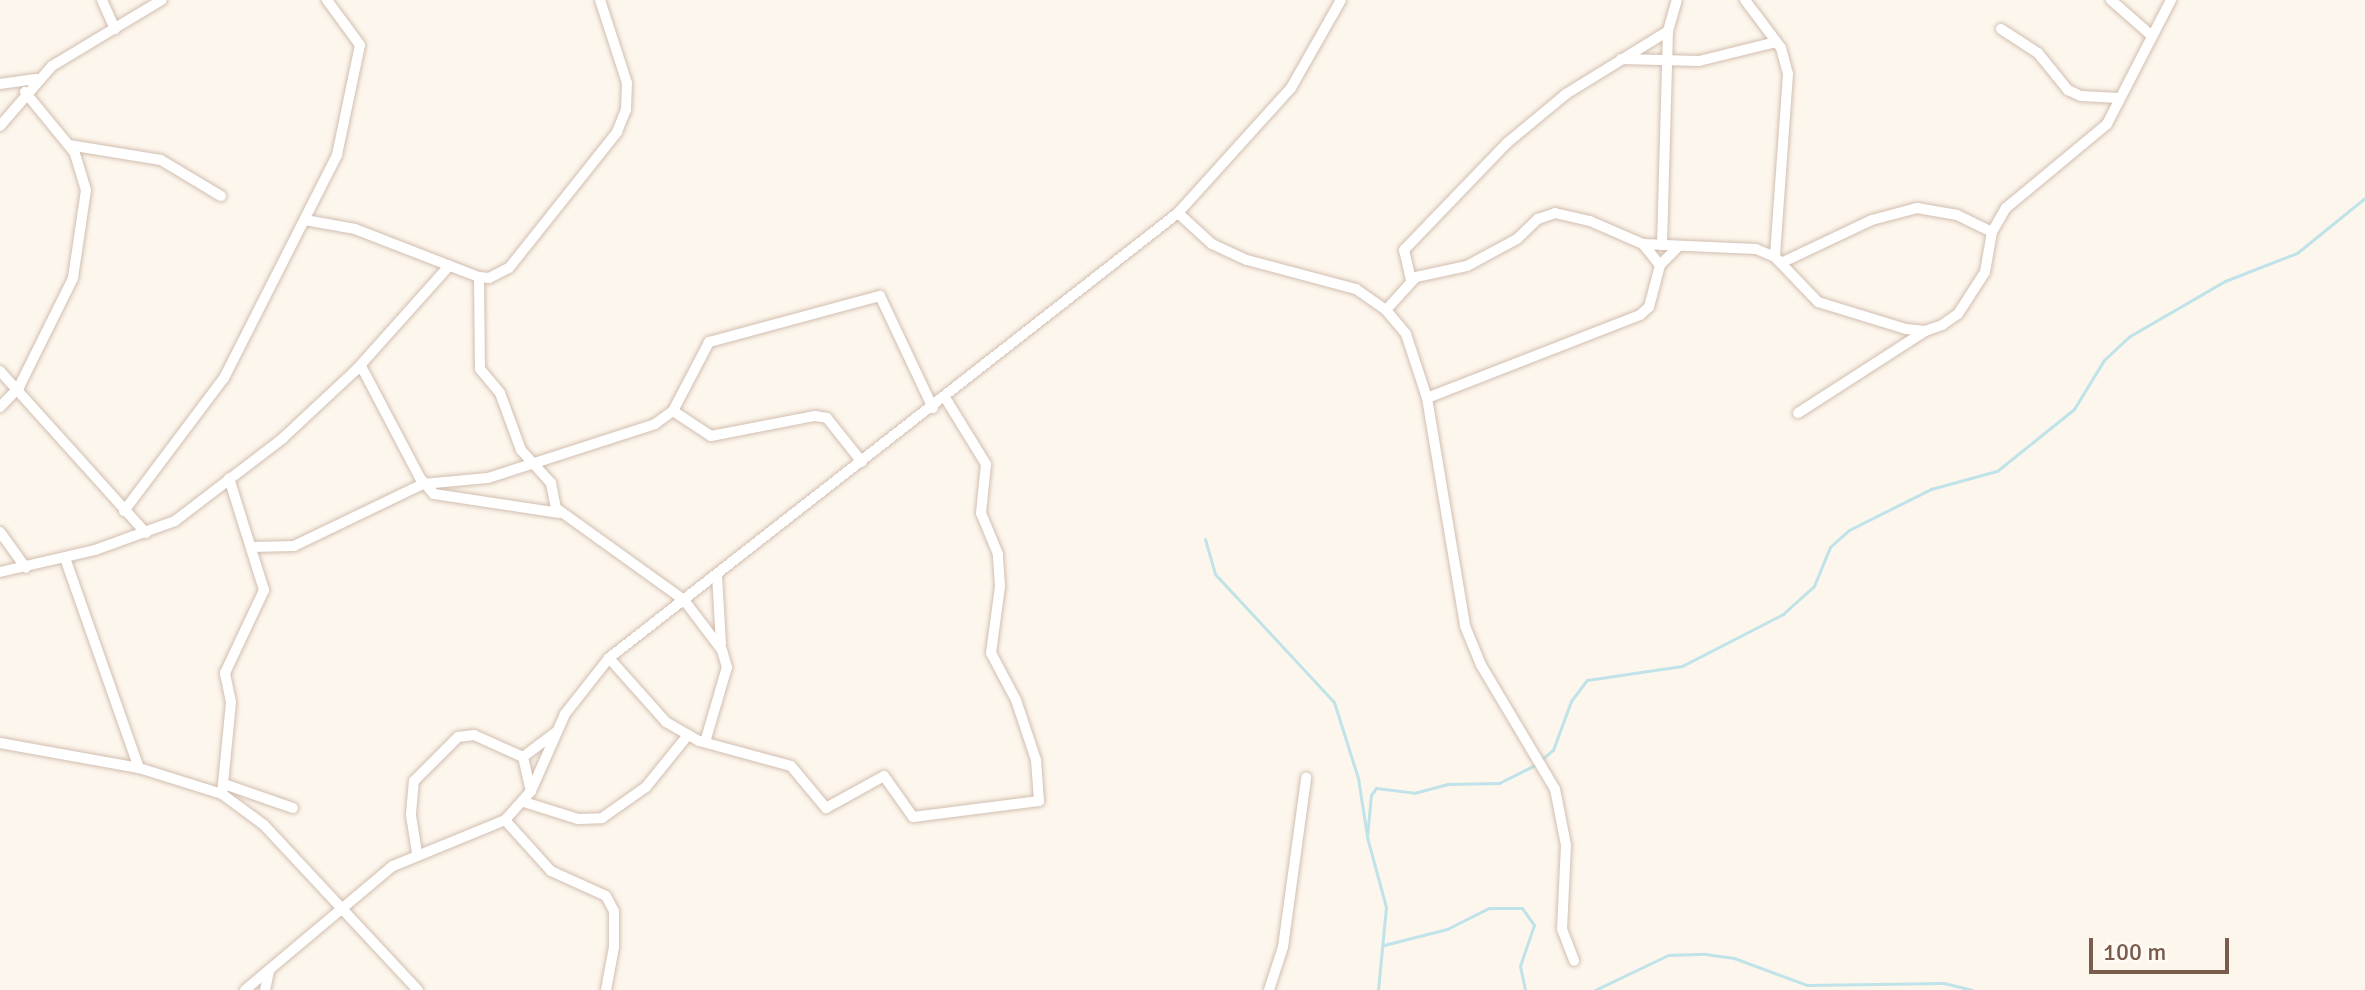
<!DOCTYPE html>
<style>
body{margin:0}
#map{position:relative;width:2365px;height:990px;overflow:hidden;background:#fdf6ec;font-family:Signika,sans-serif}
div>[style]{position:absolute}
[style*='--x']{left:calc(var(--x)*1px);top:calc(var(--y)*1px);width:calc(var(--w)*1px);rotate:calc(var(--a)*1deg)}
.stream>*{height:3px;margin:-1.5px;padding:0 1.5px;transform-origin:1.5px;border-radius:1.5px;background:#bfe3e8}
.roads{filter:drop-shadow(0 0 2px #d1beb0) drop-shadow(0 0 2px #d1beb0)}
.minor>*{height:10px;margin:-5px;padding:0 5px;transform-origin:5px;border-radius:5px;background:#fff}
span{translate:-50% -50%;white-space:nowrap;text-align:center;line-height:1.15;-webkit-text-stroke:7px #fffaf3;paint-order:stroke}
.scale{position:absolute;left:2089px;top:938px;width:140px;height:36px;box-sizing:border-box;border:4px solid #7a5c4d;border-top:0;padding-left:10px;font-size:24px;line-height:28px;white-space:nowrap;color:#7a5c4d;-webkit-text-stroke:6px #fffaf3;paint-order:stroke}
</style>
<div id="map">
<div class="stream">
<div style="--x:1205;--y:539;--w:36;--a:74"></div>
<div style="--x:1215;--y:574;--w:175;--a:47.1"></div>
<div style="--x:1334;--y:702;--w:80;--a:72.5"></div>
<div style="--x:1358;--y:778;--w:59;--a:81.2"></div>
<div style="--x:1541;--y:760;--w:16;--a:-40"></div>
<div style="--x:1553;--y:750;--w:52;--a:-69.8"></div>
<div style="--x:1571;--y:701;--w:26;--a:-53"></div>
<div style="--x:1587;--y:680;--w:96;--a:-8.4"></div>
<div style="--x:1682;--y:666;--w:114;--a:-27.2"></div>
<div style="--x:1783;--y:614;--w:42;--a:-42.1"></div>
<div style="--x:1814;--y:586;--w:42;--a:-67.7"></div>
<div style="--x:1830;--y:547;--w:25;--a:-42"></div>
<div style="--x:1849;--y:530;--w:92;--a:-26.6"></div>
<div style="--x:1931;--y:489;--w:68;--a:-15.3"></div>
<div style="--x:1997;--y:471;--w:99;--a:-38.8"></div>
<div style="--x:2074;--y:409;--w:57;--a:-58.5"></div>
<div style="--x:2104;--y:360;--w:35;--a:-43"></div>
<div style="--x:2130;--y:336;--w:110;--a:-30.1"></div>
<div style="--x:2225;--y:281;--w:77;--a:-21.3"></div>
<div style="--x:2297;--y:253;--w:87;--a:-39"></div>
<div style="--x:1384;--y:945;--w:65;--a:-14.3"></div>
<div style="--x:1447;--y:929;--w:47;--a:-26.6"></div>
<div style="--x:1489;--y:908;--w:33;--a:0"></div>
<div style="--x:1522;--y:908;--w:21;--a:55"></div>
<div style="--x:1534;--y:925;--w:43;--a:108.9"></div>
<div style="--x:1520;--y:966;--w:25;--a:78"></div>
<div style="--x:1378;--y:990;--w:83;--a:-84.5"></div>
<div style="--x:1386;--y:907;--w:73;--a:-105.2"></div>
<div style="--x:1367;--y:837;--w:42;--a:-84.6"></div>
<div style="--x:1371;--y:795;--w:9;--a:-54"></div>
<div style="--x:1376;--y:788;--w:38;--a:7"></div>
<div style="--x:1414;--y:793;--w:34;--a:-15"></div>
<div style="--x:1447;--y:784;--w:52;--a:-1.1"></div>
<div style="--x:1499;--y:783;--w:40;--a:-26.6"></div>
<div style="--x:1595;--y:990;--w:81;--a:-25.6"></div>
<div style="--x:1668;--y:955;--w:37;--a:-2"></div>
<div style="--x:1705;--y:954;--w:29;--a:8"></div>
<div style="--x:1734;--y:958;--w:78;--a:20.3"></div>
<div style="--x:1807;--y:985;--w:137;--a:-0.8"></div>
<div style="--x:1944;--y:983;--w:29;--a:14"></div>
</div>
<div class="roads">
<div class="minor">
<div style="--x:102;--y:0;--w:32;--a:66"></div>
<div style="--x:1745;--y:0;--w:60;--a:53.1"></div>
<div style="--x:1781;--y:48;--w:27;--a:75"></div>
<div style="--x:1788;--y:74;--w:183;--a:94.1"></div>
<div style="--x:2111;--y:0;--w:53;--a:41.2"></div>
<div style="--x:2001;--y:29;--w:44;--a:33"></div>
<div style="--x:2038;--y:53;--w:48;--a:51"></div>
<div style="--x:2068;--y:90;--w:14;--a:25"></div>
<div style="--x:2081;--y:96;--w:38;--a:3"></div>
<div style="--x:1621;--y:59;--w:78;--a:1.5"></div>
<div style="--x:1699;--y:61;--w:79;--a:-13.9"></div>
<div style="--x:0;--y:84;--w:36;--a:-8"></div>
<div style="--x:0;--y:126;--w:79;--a:-49.1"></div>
<div style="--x:52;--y:66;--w:128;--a:-31"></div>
<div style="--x:69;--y:145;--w:93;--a:9.3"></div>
<div style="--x:161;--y:160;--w:70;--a:31"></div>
<div style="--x:1178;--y:213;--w:46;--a:42.4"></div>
<div style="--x:1212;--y:244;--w:38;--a:25"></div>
<div style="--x:1247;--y:260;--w:113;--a:14.9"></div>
<div style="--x:1356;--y:289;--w:37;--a:35"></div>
<div style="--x:1386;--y:310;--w:31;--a:50"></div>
<div style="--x:1406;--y:334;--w:67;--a:71.8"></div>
<div style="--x:1427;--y:398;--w:231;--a:80.5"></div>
<div style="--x:1465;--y:626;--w:42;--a:67.7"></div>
<div style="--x:1481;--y:665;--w:144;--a:59.2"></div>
<div style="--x:1555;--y:789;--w:57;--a:78.9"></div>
<div style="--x:1566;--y:845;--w:84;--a:92.7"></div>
<div style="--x:1562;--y:929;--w:34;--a:69"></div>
<div style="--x:305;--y:220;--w:51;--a:10.2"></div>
<div style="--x:355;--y:229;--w:133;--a:21.2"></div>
<div style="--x:479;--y:277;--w:10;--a:6"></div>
<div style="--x:489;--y:278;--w:22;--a:-27"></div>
<div style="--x:509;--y:268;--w:174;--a:-51.5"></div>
<div style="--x:617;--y:132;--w:24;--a:-68"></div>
<div style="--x:626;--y:110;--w:27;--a:-88"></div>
<div style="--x:627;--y:83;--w:87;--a:-108"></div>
<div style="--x:1643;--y:244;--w:27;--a:51"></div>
<div style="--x:1662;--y:245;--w:214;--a:-88.4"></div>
<div style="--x:1668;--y:31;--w:32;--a:-74"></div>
<div style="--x:1781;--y:263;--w:101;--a:-25.3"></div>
<div style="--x:1872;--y:220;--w:47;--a:-14.9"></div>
<div style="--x:1917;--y:208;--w:41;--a:9.9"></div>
<div style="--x:1957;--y:215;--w:39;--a:26"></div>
<div style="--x:479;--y:277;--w:92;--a:89.4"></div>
<div style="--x:480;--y:369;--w:31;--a:50"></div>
<div style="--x:500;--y:393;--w:61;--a:69.8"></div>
<div style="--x:521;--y:450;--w:45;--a:47.7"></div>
<div style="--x:551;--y:483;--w:25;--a:79"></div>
<div style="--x:556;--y:508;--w:158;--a:35.7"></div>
<div style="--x:684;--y:600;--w:63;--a:52.8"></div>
<div style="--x:722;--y:650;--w:18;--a:74"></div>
<div style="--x:727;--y:667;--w:78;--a:106.3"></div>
<div style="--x:1411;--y:280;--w:31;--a:-103"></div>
<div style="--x:1404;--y:250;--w:149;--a:-46.1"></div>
<div style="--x:1507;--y:143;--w:77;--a:-39.7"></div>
<div style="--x:1566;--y:94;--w:120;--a:-31.7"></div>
<div style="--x:1386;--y:310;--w:45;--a:-47.7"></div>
<div style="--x:1416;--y:277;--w:52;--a:-12.2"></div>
<div style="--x:1467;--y:266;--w:57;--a:-28.4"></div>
<div style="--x:1517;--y:239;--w:29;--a:-44"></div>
<div style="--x:1538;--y:219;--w:18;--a:-19"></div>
<div style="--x:1555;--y:213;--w:36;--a:13"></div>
<div style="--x:1590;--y:221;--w:58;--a:23.5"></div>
<div style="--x:1643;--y:244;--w:113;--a:2.5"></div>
<div style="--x:1756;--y:249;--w:21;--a:23"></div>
<div style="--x:1775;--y:257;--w:62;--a:46.3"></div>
<div style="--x:1818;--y:302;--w:92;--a:17.1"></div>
<div style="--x:1906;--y:329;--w:19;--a:6"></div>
<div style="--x:1925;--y:331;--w:18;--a:-19"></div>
<div style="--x:1942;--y:325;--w:19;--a:-35"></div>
<div style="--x:1958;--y:314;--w:50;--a:-57.3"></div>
<div style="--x:1985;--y:272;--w:41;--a:-80.1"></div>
<div style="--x:1992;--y:232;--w:28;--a:-60"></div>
<div style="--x:2006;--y:208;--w:131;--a:-39.7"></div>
<div style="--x:2107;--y:124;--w:140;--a:-62.7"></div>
<div style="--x:361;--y:366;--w:127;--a:62.2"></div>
<div style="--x:420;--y:478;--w:21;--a:49"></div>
<div style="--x:434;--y:494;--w:127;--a:8.6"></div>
<div style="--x:0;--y:371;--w:218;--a:48"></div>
<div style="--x:1427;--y:398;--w:229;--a:-21.3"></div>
<div style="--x:1640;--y:315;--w:12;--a:-42"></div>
<div style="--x:1649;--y:307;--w:43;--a:-75.3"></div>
<div style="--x:1660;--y:265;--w:25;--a:-45"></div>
<div style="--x:0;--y:407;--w:28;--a:-46"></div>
<div style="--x:19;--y:387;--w:122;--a:-63.6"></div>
<div style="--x:73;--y:278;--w:89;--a:-81.6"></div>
<div style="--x:86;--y:190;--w:39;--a:-107"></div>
<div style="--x:75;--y:153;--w:79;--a:-129.3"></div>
<div style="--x:673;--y:411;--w:45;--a:33.3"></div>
<div style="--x:711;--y:436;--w:106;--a:-10.9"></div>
<div style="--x:815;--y:416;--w:12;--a:9"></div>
<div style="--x:827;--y:418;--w:56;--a:51.5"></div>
<div style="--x:1798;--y:413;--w:151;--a:-32.8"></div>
<div style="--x:124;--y:511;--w:166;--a:-53.1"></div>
<div style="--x:224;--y:378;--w:250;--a:-63.1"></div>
<div style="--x:337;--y:155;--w:112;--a:-78.2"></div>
<div style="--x:360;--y:45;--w:56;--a:-126.3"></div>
<div style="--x:0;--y:532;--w:44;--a:54.2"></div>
<div style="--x:251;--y:547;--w:43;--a:-1.3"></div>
<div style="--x:294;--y:546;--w:143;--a:-25.7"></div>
<div style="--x:423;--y:484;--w:65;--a:-5.3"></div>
<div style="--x:488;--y:478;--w:176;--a:-17.9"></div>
<div style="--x:655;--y:424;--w:22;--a:-36"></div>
<div style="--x:673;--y:411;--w:78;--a:-62.4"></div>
<div style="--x:709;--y:342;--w:177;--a:-15.1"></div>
<div style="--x:880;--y:296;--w:124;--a:64.7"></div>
<div style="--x:65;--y:558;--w:223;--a:70.6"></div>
<div style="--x:0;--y:572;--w:98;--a:-13"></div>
<div style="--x:95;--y:550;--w:85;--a:-19.9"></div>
<div style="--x:175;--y:521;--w:136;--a:-37.5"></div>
<div style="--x:283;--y:438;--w:100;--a:-43"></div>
<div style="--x:356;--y:370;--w:140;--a:-48.2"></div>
<div style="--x:717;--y:575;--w:69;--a:86.7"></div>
<div style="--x:609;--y:658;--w:86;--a:48.3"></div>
<div style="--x:666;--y:722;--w:38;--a:30"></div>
<div style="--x:699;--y:741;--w:95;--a:15.2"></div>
<div style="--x:791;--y:766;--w:55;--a:50.2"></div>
<div style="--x:826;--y:808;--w:66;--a:-28.9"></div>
<div style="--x:884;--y:776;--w:50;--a:54.7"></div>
<div style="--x:913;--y:817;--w:127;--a:-7.2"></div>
<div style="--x:1039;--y:801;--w:41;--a:-94.2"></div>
<div style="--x:1036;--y:760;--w:63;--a:-108.4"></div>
<div style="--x:1016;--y:700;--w:53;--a:-118"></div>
<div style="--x:991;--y:653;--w:68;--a:-82.3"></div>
<div style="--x:1000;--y:586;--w:32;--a:-94"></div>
<div style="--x:998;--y:554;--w:44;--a:-112.5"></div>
<div style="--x:981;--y:513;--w:49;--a:-84.2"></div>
<div style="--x:986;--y:464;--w:76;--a:-121.6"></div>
<div style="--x:0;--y:743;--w:141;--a:10.2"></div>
<div style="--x:139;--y:768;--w:87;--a:17.4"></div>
<div style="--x:222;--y:794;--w:52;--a:36.4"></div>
<div style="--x:264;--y:825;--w:226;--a:47"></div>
<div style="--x:523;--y:757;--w:35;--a:77"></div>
<div style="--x:224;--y:784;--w:73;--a:19.2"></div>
<div style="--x:222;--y:794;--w:92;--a:-84.4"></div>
<div style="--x:231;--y:702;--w:30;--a:-102"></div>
<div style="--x:225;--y:673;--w:92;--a:-64.8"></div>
<div style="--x:264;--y:590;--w:117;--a:-107.4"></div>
<div style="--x:524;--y:802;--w:57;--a:17.5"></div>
<div style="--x:578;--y:819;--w:24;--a:-2"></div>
<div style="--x:602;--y:818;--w:54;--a:-35.2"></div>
<div style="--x:646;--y:787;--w:67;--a:-51.1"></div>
<div style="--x:505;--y:820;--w:69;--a:48"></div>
<div style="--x:551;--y:871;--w:60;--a:24.4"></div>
<div style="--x:606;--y:896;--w:17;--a:62"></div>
<div style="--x:614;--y:911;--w:36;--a:90"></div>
<div style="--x:614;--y:947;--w:44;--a:100.5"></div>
<div style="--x:417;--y:853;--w:39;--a:-99"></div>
<div style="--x:411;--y:814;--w:33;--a:-85"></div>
<div style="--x:414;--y:781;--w:62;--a:-45"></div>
<div style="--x:458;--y:737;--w:16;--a:-7"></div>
<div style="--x:474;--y:735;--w:54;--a:24.2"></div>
<div style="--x:523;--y:757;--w:41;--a:-37.1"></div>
<div style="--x:245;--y:990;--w:193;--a:-40"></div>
<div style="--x:393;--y:866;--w:121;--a:-22.3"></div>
<div style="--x:505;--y:820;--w:39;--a:-48"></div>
<div style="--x:531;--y:791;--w:84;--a:-66.2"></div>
<div style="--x:565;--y:714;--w:71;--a:-51.8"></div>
<div style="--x:609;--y:658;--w:722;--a:-38.03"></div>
<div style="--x:1178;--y:213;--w:169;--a:-47.9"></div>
<div style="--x:1291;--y:88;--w:101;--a:-60.4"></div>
<div style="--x:265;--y:990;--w:19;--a:-78"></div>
<div style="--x:1269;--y:990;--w:45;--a:-72"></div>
<div style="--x:1283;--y:947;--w:171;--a:-82.2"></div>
</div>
</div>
<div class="scale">100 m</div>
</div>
